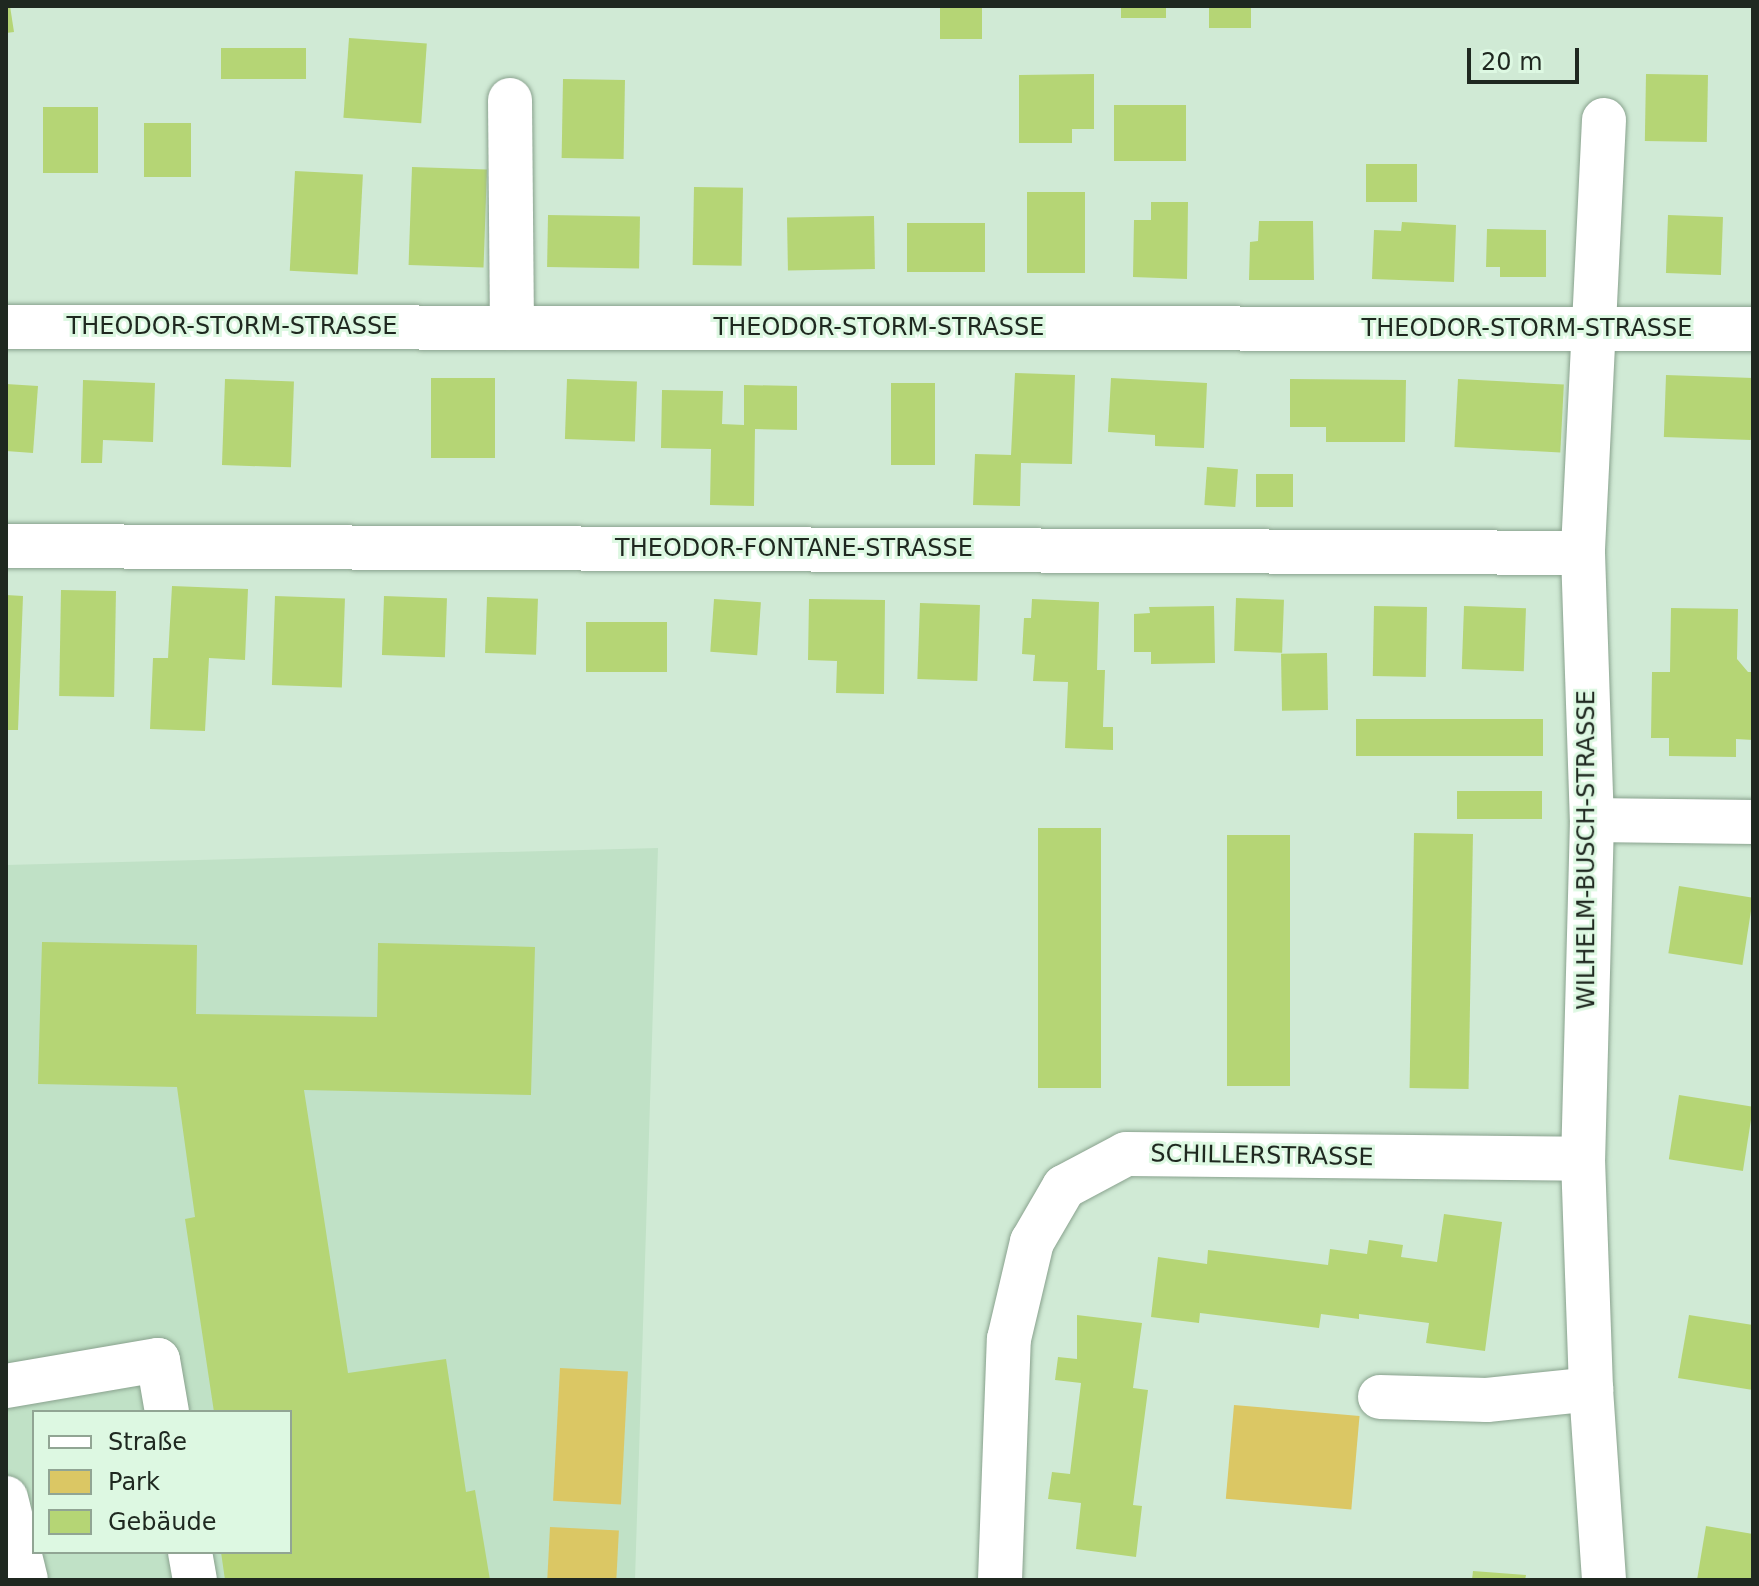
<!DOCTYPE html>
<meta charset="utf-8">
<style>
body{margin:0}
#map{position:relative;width:1759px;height:1586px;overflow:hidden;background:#d0ead5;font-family:"DejaVu Sans",sans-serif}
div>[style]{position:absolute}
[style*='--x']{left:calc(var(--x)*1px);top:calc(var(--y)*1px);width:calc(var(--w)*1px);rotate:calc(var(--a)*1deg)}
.built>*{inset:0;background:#c0e1c6}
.green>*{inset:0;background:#dbc764;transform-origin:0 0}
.building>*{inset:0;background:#b5d575;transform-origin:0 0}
.roads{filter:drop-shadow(0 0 2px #89a28e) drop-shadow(0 0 2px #89a28e)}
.minor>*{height:44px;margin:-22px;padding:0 22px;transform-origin:22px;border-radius:22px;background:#fff}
span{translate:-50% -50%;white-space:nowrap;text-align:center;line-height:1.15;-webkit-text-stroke:6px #ddf8e2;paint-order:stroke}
.street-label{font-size:24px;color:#1f2820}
.frame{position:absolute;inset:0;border:8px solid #1f2820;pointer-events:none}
.legend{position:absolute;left:32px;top:1410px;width:260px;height:144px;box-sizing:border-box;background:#ddf8e2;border:2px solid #91a594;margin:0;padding:10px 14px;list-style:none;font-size:24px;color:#1f2820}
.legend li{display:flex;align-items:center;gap:16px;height:40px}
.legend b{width:40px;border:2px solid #91a594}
.scale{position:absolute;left:1467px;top:48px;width:112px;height:36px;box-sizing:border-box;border:4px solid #1f2820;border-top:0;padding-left:10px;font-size:24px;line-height:28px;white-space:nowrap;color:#1f2820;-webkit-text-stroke:6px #ddf8e2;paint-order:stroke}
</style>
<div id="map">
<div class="built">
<div style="clip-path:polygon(evenodd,658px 848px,635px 1580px,26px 1580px,6px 1498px,6px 865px,658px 848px,34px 1412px,290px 1412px,290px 1552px,34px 1552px,34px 1412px)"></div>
</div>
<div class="green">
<div style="left:560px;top:1368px;width:68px;height:133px;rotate:3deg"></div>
<div style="left:1234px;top:1405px;width:126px;height:94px;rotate:5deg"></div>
<div style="left:550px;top:1527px;width:69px;height:53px;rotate:3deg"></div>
</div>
<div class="building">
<div style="clip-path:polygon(6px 6px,10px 6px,14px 32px,6px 33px)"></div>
<div style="left:940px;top:6px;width:42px;height:33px"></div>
<div style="left:1121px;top:6px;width:45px;height:12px"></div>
<div style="left:1209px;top:6px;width:42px;height:22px"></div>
<div style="left:349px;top:38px;width:78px;height:80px;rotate:4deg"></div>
<div style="left:221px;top:48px;width:85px;height:31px"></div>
<div style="clip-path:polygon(1094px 74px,1094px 129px,1072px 129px,1072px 143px,1019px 143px,1019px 75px)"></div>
<div style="left:1646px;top:74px;width:62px;height:67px;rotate:1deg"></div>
<div style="left:563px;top:79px;width:62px;height:79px;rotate:1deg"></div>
<div style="left:1114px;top:105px;width:72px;height:56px"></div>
<div style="left:43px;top:107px;width:55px;height:66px"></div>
<div style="left:144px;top:123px;width:47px;height:54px"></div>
<div style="left:1366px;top:164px;width:51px;height:38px"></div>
<div style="left:412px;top:167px;width:75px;height:98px;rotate:2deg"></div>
<div style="left:295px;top:171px;width:68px;height:100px;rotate:3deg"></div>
<div style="left:694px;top:187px;width:49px;height:78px;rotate:1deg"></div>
<div style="left:1027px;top:192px;width:58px;height:81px"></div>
<div style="clip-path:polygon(1151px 202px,1188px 202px,1187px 279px,1133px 277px,1134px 220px,1151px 220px)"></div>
<div style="left:548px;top:215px;width:92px;height:52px;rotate:1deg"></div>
<div style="left:1668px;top:215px;width:55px;height:58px;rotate:2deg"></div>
<div style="left:874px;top:216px;width:53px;height:87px;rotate:89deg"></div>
<div style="clip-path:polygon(1259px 221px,1313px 221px,1314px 280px,1249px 280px,1250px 242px,1258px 241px)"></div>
<div style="clip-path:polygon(1402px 222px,1456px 225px,1454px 282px,1372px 279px,1374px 230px,1401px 231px)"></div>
<div style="left:907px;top:223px;width:78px;height:49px"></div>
<div style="clip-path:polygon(1487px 229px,1546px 230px,1546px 277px,1500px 277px,1500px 267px,1486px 267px)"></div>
<div style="clip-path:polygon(1015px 373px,1075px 375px,1072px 464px,1021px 463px,1020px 506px,973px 505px,975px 454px,1011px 455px)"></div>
<div style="left:1666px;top:375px;width:87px;height:62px;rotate:2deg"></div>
<div style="left:431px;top:378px;width:64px;height:80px"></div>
<div style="clip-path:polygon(1111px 378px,1207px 383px,1204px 448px,1155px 446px,1155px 435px,1108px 432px)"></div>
<div style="left:225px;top:379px;width:69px;height:86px;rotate:2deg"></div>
<div style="left:567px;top:379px;width:70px;height:60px;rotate:2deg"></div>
<div style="clip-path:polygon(1290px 379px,1406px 380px,1405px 442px,1326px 442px,1326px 427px,1290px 427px)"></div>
<div style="left:1458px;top:379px;width:106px;height:68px;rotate:3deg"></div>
<div style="clip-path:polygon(83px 380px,155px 383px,153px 442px,103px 440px,102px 463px,81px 463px)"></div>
<div style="left:891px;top:383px;width:44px;height:82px"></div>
<div style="clip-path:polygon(6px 384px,38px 386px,33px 453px,6px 451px)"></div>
<div style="clip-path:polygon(744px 385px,797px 386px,797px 430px,755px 429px,754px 506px,710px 505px,711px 449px,661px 448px,662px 390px,723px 391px,722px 424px,744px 425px)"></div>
<div style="left:1207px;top:467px;width:31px;height:38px;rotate:4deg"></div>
<div style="left:1256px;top:474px;width:37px;height:33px"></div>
<div style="clip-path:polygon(172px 586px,248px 589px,245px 660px,209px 658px,205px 731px,150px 729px,153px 658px,168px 658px)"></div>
<div style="left:61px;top:590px;width:55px;height:106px;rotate:1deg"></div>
<div style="clip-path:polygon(6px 595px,23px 596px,18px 730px,6px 730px)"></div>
<div style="left:275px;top:596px;width:70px;height:89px;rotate:2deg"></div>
<div style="left:384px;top:596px;width:63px;height:59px;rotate:2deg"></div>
<div style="left:487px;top:597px;width:51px;height:56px;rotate:2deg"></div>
<div style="left:1236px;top:598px;width:48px;height:53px;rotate:2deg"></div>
<div style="left:714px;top:599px;width:47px;height:53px;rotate:4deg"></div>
<div style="clip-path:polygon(809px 599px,885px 600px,884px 694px,836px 693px,837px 661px,808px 660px)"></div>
<div style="clip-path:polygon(1032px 599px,1099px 602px,1097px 670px,1105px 670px,1103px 727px,1113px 727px,1113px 750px,1065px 748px,1068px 682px,1033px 681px,1035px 655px,1022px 654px,1024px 618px,1031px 618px)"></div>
<div style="left:920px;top:603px;width:60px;height:76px;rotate:2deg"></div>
<div style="clip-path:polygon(1214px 606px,1215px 663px,1151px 664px,1151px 652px,1134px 652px,1134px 614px,1150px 613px,1149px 607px)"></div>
<div style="left:1374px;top:606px;width:53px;height:70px;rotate:1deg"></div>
<div style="left:1464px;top:606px;width:62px;height:63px;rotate:2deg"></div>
<div style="clip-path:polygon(1671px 608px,1738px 609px,1737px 659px,1748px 672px,1753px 672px,1753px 740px,1736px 739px,1736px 757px,1669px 756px,1669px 738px,1651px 738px,1652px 672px,1670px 672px)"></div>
<div style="left:586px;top:622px;width:81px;height:50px"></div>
<div style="left:1327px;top:653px;width:57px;height:46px;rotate:89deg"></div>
<div style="left:1356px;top:719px;width:187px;height:37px"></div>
<div style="left:1542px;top:791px;width:28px;height:85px;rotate:90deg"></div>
<div style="left:1038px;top:828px;width:63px;height:260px"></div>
<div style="left:1414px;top:833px;width:59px;height:255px;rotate:1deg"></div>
<div style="left:1227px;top:835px;width:63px;height:251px"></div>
<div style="left:1679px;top:886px;width:75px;height:68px;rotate:9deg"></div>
<div style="clip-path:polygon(42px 942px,197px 945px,196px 1014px,377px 1017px,378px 943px,535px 947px,531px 1095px,304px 1090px,348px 1373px,446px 1359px,466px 1492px,475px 1490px,490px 1580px,225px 1580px,221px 1552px,290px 1552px,290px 1412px,214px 1412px,185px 1219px,195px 1217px,177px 1087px,38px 1084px)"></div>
<div style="left:1679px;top:1095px;width:75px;height:65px;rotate:9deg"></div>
<div style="clip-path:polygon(1444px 1214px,1502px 1222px,1485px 1351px,1426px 1343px,1429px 1323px,1359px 1314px,1359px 1319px,1321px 1314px,1319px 1328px,1200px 1313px,1199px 1323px,1151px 1317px,1158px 1257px,1207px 1264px,1208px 1250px,1328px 1265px,1330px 1249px,1367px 1254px,1369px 1240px,1403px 1245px,1401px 1257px,1437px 1262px)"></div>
<div style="clip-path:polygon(1077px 1315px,1142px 1323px,1133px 1388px,1148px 1390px,1133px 1505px,1142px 1506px,1136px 1557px,1076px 1549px,1081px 1503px,1048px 1499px,1052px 1472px,1070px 1474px,1081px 1383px,1055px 1380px,1058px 1357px,1077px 1359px)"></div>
<div style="clip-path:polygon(1689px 1315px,1753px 1325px,1753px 1390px,1678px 1378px)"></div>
<div style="clip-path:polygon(1706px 1526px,1753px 1534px,1753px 1580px,1697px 1580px)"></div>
<div style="clip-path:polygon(1473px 1571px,1526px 1575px,1525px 1580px,1472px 1580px)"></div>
</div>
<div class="roads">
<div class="minor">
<div style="--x:510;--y:100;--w:228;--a:89.5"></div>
<div style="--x:1604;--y:120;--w:434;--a:92.8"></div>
<div style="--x:1583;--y:553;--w:267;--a:88.1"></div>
<div style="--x:1592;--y:820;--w:339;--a:91.5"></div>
<div style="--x:1583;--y:1159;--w:230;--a:88"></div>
<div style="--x:1591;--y:1389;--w:191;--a:86.1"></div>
<div style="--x:6;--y:327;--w:1747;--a:0.07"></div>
<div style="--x:6;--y:546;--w:1577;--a:0.25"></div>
<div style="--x:1592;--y:820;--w:161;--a:0.7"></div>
<div style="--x:6;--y:1386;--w:154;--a:-9.7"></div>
<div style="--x:158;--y:1360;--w:53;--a:80.2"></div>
<div style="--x:1380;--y:1397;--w:107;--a:1.6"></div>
<div style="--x:1487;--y:1400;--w:105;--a:-6"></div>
<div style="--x:6;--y:1498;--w:84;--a:76.3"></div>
<div style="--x:190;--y:1552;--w:28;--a:80"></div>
<div style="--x:1000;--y:1580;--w:241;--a:-87.9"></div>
<div style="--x:1009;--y:1339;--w:100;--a:-76.7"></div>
<div style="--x:1032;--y:1242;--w:64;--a:-59.8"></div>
<div style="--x:1064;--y:1187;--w:70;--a:-28"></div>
<div style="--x:1126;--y:1154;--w:457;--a:0.6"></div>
</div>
</div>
<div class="street-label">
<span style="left:232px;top:327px">THEODOR-STORM-STRASSE</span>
<span style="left:879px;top:328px">THEODOR-STORM-STRASSE</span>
<span style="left:1527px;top:329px">THEODOR-STORM-STRASSE</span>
<span style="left:794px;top:549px">THEODOR-FONTANE-STRASSE</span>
<span style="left:1587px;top:850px;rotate:-90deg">WILHELM-BUSCH-STRASSE</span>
<span style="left:1262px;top:1156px;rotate:1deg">SCHILLERSTRASSE</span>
</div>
<div class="frame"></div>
<ul class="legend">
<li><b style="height:10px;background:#fff"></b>Straße</li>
<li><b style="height:22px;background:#dbc764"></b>Park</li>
<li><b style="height:22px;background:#b5d575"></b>Gebäude</li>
</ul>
<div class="scale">20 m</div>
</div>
